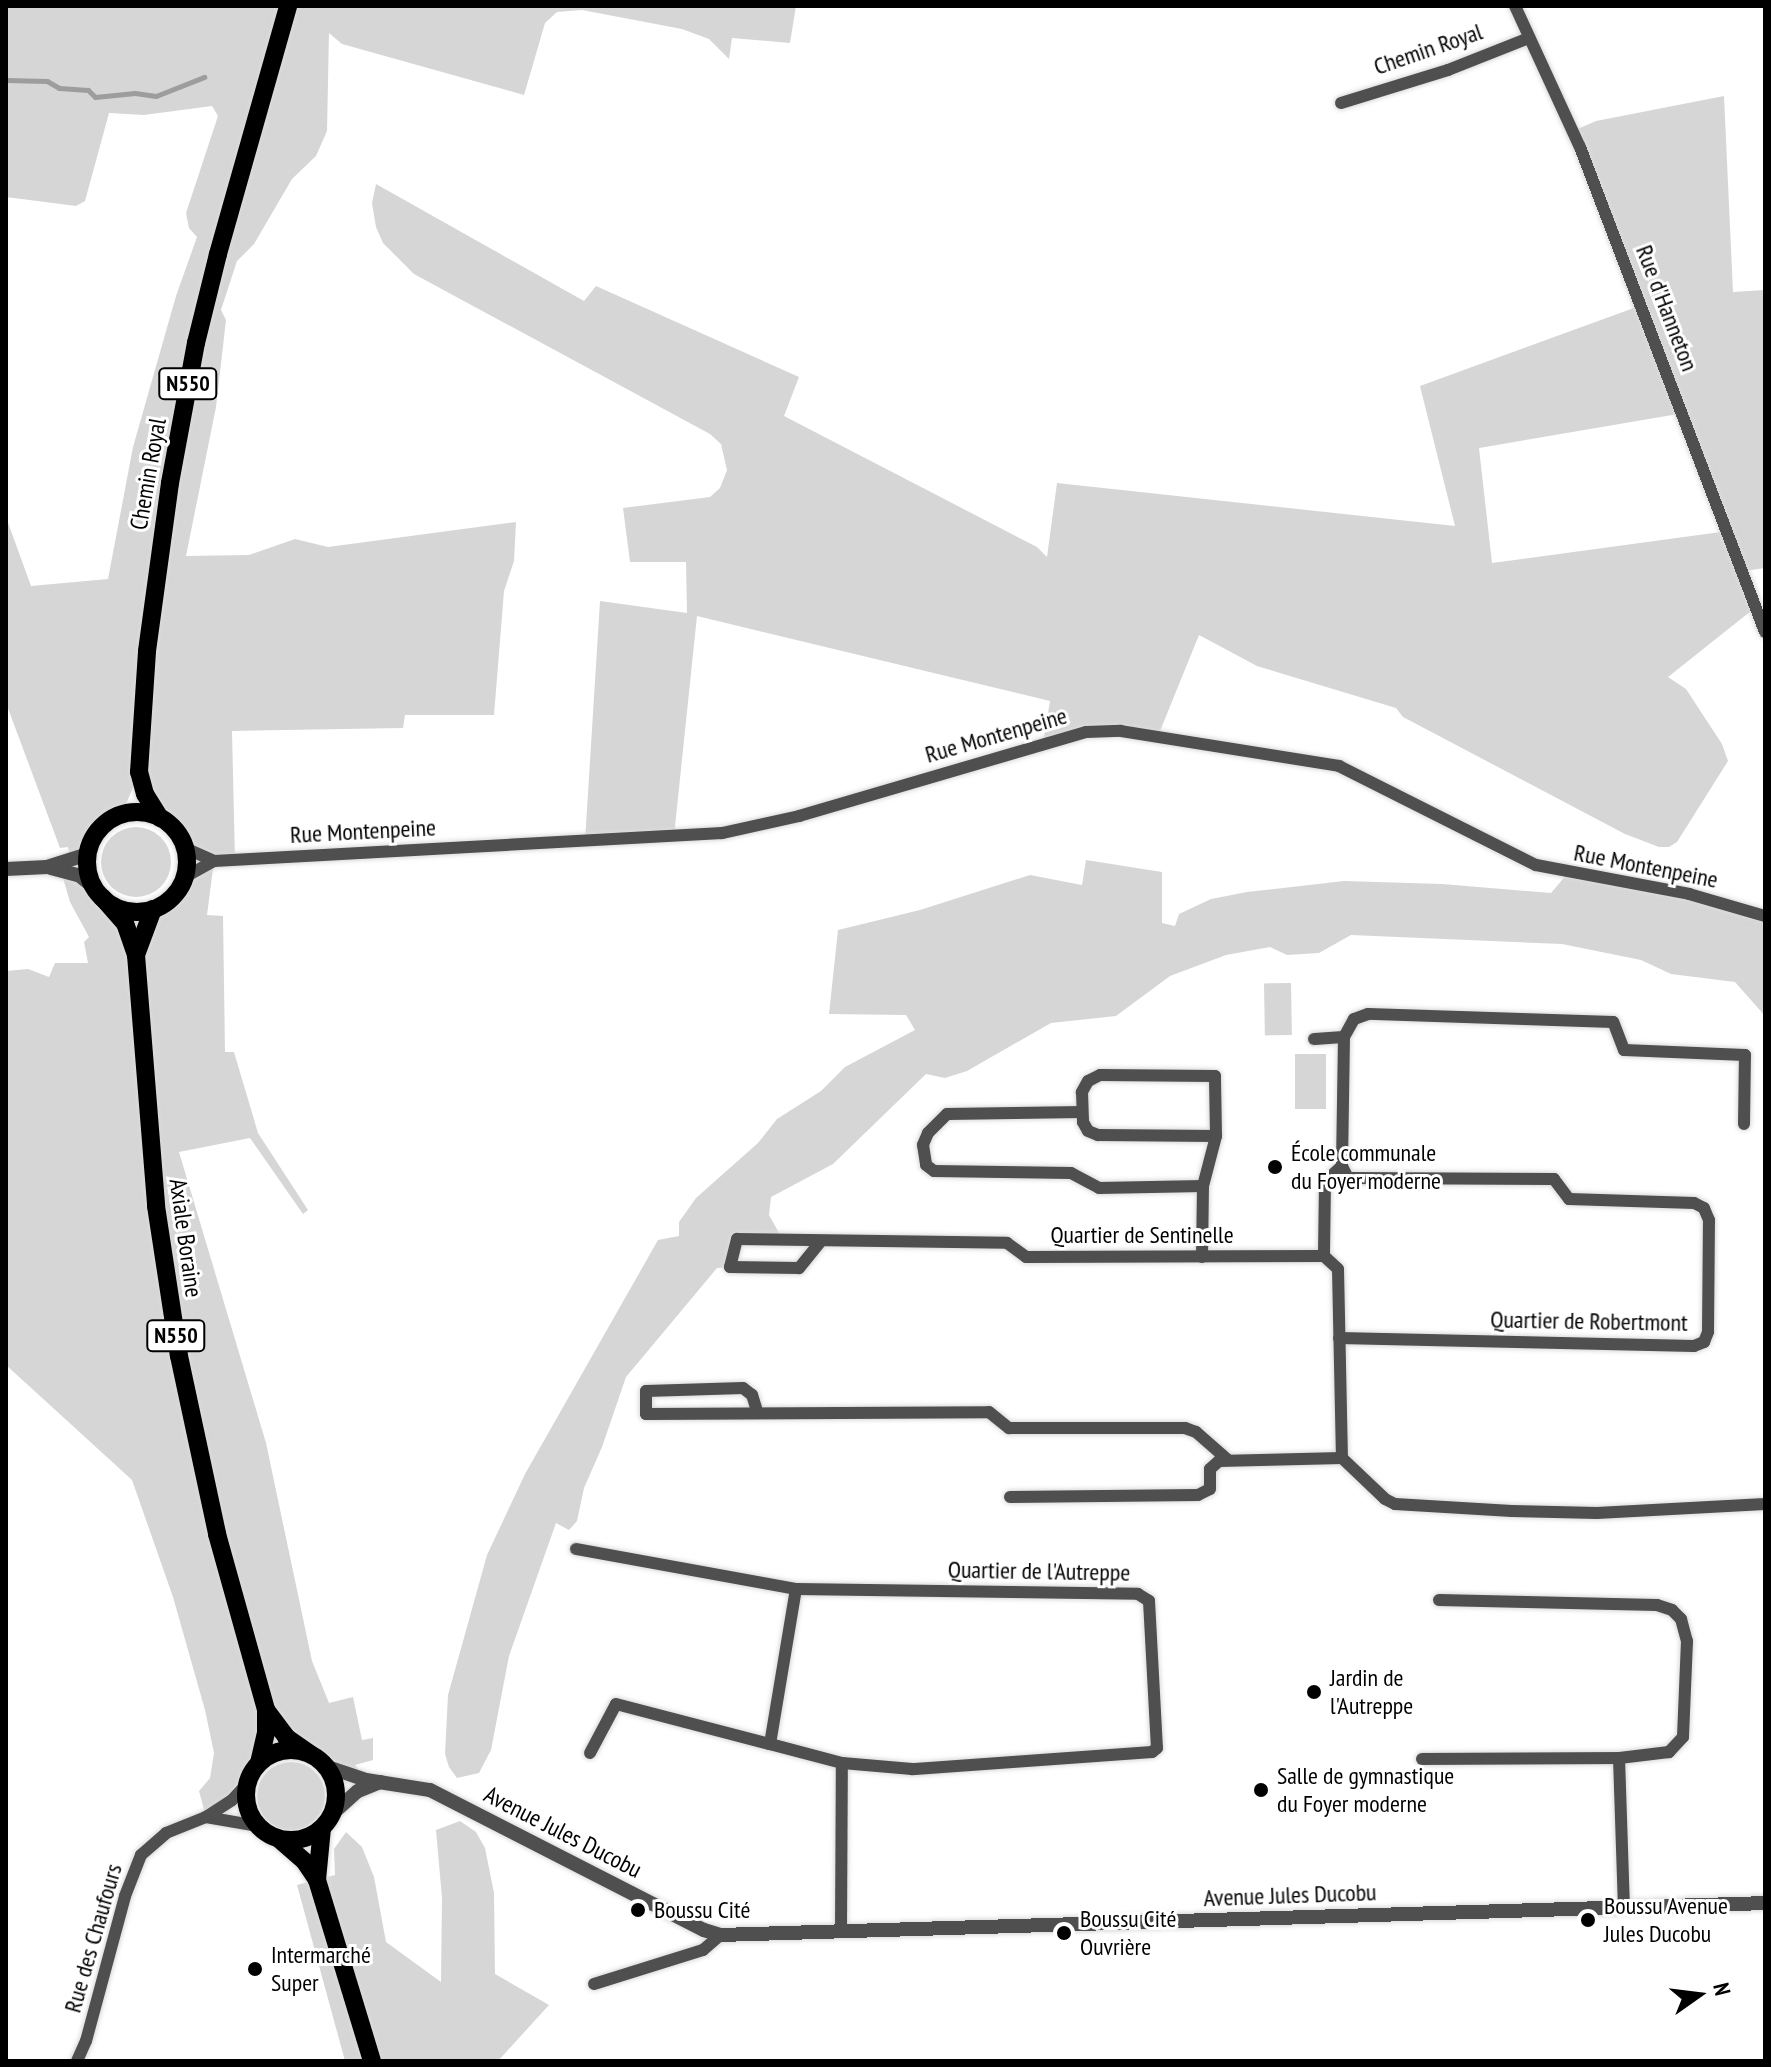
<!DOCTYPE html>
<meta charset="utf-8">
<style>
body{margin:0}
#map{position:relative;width:1771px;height:2067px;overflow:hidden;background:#fff;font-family:"PT Sans Narrow",sans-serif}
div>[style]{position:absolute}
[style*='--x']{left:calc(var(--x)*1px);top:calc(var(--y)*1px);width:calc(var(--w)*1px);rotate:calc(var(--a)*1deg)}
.green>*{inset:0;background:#d6d6d6;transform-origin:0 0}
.round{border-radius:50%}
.stream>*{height:5px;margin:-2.5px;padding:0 2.5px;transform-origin:2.5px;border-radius:2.5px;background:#9d9d9d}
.roads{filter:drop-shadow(0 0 2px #dbdbdb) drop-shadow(0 0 2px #dbdbdb)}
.minor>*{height:12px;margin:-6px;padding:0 6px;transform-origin:6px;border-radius:6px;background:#4f4f4f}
.tertiary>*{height:14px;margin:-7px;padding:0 7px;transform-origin:7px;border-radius:7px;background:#4f4f4f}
.primary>*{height:18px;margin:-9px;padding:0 9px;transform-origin:9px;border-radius:9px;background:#000}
.primary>.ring{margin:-9px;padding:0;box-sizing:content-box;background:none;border:18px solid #000;border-radius:50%}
.dots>*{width:22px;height:22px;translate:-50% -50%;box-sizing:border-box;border:4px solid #fff;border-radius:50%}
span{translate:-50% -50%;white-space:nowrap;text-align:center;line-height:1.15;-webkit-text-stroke:6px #fff;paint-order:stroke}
.shield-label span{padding:2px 6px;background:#fff;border:2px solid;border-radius:6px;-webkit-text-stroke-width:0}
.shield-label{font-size:22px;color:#000;font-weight:700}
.street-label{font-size:24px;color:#000}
.poi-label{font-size:24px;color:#000}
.left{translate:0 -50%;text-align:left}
.frame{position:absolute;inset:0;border:8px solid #000;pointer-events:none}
.north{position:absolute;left:1659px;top:1955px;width:80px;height:80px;-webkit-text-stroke:6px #fff;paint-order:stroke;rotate:76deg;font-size:22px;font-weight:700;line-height:32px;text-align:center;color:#000}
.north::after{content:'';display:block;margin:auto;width:28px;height:36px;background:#000;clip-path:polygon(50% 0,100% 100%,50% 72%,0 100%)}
</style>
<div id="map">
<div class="green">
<div style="clip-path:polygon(6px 6px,796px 6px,790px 43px,732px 38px,729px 59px,709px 39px,682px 29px,582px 10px,557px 12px,545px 23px,524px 95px,342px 44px,329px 33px,327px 131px,316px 156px,292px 179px,254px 244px,237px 261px,221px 310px,226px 320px,216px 407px,186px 556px,249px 555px,295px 539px,328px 547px,516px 522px,514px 561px,504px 591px,494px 715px,405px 715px,403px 728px,232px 731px,235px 860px,214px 861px,207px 915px,223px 916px,225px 1052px,234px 1052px,258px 1133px,308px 1210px,303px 1214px,250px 1138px,179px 1152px,266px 1443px,312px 1661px,329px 1703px,353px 1697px,362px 1740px,373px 1738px,373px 1760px,355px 1765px,366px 1780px,325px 1766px,278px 1729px,247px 1784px,206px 1817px,199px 1791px,210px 1778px,214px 1753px,205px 1710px,173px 1597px,132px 1480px,6px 1365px,6px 971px,28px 969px,49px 977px,55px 963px,88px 963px,84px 942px,89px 937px,70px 902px,61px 871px,95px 888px,136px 953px,153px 909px,178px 891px,187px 862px,179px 836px,160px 818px,139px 773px,126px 804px,118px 816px,98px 831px,88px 854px,71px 861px,68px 847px,60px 848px,6px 703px,6px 517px,31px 586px,108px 579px,133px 447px,176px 296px,197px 237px,189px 228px,186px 213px,218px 116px,212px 106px,144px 115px,109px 113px,85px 201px,76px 206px,6px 197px)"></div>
<div style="clip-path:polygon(evenodd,1724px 96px,1733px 292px,1765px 290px,1765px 568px,1744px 571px,1756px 607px,1668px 677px,1686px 689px,1722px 744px,1728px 761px,1677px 842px,1669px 847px,1659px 847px,1625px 834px,1403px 717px,1396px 708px,1257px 666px,1199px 635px,1158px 736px,1121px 731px,1043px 743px,1050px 701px,697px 616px,674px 836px,585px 841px,600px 601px,687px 613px,686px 562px,630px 562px,623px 508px,710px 497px,720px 488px,727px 470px,721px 444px,710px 434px,414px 274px,383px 243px,376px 227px,372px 203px,376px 184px,584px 301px,596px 286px,799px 377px,784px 416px,1037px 547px,1047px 557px,1057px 483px,1455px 526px,1420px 386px,1642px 305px,1573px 131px,1596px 121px,1724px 96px,1684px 413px,1728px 531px,1492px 563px,1479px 448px,1684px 413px)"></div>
<div class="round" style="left:101px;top:827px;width:70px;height:70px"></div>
<div style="clip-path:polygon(1086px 860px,1162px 872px,1162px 923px,1175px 926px,1179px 914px,1211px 899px,1247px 892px,1344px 881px,1442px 884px,1551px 893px,1568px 873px,1765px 916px,1765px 1016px,1735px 982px,1671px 974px,1641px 960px,1562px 944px,1351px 935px,1319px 953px,1287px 955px,1270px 947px,1226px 955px,1170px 976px,1116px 1016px,1051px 1023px,967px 1071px,945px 1078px,926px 1074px,833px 1164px,771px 1197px,769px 1215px,783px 1240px,737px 1239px,730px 1267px,717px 1268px,626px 1377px,602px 1447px,584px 1488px,577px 1521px,569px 1530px,556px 1523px,509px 1656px,491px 1750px,479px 1773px,457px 1778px,449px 1767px,445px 1754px,448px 1695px,487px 1555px,525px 1474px,658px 1240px,679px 1236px,679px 1222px,696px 1198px,758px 1143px,777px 1119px,821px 1091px,845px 1067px,915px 1030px,906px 1015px,829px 1014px,838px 930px,920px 910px,1030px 875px,1082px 885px)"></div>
<div style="left:1291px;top:983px;width:52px;height:27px;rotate:89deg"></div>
<div style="left:1295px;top:1054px;width:31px;height:55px"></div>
<div class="round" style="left:257px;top:1762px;width:68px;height:68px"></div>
<div style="clip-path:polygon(460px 1821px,476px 1832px,485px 1848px,494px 1893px,495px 1974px,549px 2005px,498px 2061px,345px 2061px,297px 1885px,335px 1875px,334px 1849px,346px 1832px,362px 1847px,374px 1877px,386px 1942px,441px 1982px,442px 1898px,436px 1830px)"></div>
</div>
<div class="stream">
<div style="--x:6;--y:80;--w:41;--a:1.4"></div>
<div style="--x:47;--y:81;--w:14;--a:30"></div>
<div style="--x:59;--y:88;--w:29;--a:4"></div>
<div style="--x:88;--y:90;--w:10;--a:45"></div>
<div style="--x:95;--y:97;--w:40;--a:-5.7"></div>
<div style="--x:135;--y:93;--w:21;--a:8"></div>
<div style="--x:156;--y:96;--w:52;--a:-21.6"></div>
</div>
<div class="roads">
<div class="minor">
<div style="--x:1515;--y:6;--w:155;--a:65.3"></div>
<div style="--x:1580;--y:147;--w:519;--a:69.12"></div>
<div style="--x:1341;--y:103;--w:112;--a:-17.1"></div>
<div style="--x:1448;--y:70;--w:87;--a:-21.6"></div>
<div style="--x:185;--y:848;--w:32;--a:24"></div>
<div style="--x:185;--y:877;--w:33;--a:-29"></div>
<div style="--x:214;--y:861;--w:509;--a:-3.15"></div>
<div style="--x:722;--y:833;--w:79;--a:-12.4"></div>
<div style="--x:799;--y:816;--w:299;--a:-16.3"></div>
<div style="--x:1086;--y:732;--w:35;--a:-2"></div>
<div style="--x:1121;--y:731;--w:221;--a:9.1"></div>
<div style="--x:1339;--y:766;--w:220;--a:26.7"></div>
<div style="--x:1536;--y:865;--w:156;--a:10.7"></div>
<div style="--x:1689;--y:894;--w:79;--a:16.1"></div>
<div style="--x:1314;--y:1039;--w:30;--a:-4"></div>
<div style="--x:1082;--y:1112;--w:135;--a:179.2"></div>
<div style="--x:947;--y:1114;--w:27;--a:135"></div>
<div style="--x:928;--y:1133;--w:13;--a:113"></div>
<div style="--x:923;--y:1145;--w:20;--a:81"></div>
<div style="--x:926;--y:1165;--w:10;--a:37"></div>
<div style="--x:934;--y:1171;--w:137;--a:0.8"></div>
<div style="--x:1071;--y:1173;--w:32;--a:28"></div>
<div style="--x:1099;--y:1188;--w:104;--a:-1.1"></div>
<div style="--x:1744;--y:1124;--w:69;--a:-89.2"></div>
<div style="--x:1745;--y:1055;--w:121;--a:-177.6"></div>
<div style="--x:1624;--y:1050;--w:30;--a:-111"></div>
<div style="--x:1613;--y:1022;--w:245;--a:-178.1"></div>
<div style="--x:1368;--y:1014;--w:15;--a:160"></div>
<div style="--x:1354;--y:1019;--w:21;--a:119"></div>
<div style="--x:1344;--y:1037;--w:129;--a:90.9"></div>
<div style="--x:1342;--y:1166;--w:23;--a:137"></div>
<div style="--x:1325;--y:1182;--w:74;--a:90.8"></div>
<div style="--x:1324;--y:1256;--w:19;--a:43"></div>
<div style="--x:1338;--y:1269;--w:189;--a:88.8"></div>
<div style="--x:1342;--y:1458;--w:59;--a:43.6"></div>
<div style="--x:1385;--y:1499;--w:11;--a:27"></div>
<div style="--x:1395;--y:1504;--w:117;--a:3.4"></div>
<div style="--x:1512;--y:1511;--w:85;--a:1.3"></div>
<div style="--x:1597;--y:1513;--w:168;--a:-3.1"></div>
<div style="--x:821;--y:1241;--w:35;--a:129"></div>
<div style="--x:799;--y:1268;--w:69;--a:-179.2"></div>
<div style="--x:730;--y:1267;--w:29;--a:-76"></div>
<div style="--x:737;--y:1239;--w:270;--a:0.8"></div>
<div style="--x:1007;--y:1243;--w:24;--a:36"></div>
<div style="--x:1026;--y:1257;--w:298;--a:-0.2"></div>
<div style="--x:1202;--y:1257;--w:71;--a:-89.2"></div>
<div style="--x:1203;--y:1186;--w:52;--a:-75.4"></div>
<div style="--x:1216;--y:1136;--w:60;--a:-91"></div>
<div style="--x:1215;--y:1076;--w:115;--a:-179.5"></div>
<div style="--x:1100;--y:1075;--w:13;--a:153"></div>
<div style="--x:1088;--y:1081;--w:13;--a:119"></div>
<div style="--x:1082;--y:1092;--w:30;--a:88"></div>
<div style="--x:1083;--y:1122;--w:10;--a:61"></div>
<div style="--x:1088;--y:1131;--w:11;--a:22"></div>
<div style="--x:1098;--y:1135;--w:118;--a:0.5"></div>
<div style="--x:1339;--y:1338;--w:355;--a:1.3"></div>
<div style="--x:1694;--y:1346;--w:11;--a:-22"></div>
<div style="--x:1704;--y:1342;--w:11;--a:-68"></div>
<div style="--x:1708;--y:1332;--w:112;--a:-89.5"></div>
<div style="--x:1709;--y:1220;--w:13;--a:-113"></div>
<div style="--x:1704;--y:1208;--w:11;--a:-153"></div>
<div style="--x:1694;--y:1203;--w:125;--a:-178.2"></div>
<div style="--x:1569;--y:1199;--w:25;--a:-127"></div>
<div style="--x:1554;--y:1179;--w:206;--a:-179.7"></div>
<div style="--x:1348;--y:1178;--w:13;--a:-117"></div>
<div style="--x:757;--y:1411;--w:17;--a:-107"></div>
<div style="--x:752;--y:1395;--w:11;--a:-142"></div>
<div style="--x:743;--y:1388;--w:97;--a:178.2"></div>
<div style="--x:646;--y:1391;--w:23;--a:90"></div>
<div style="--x:646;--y:1414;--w:343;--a:-0.3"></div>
<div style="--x:989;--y:1412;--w:26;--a:39"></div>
<div style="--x:1009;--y:1428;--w:176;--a:0"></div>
<div style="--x:1185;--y:1428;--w:12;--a:20"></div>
<div style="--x:1196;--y:1432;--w:41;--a:41.1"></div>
<div style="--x:1010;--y:1497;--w:188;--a:-0.6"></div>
<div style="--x:1198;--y:1495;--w:13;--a:-27"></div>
<div style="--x:1210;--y:1489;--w:20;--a:-90"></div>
<div style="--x:1210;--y:1469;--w:12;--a:-42"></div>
<div style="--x:1219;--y:1461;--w:123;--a:-1.4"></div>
<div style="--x:576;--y:1549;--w:224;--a:10.3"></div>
<div style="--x:796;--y:1589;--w:342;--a:0.8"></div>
<div style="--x:1138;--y:1594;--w:13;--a:32"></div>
<div style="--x:1149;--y:1601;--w:147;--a:86.9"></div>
<div style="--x:1157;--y:1748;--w:6;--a:141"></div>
<div style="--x:1152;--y:1752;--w:241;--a:175.9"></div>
<div style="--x:912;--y:1769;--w:70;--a:-175.1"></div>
<div style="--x:842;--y:1763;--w:74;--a:-165.2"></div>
<div style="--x:1439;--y:1600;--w:218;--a:1.3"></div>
<div style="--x:1657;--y:1605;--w:16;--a:18"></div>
<div style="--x:1672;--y:1610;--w:13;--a:45"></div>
<div style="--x:1681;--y:1619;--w:23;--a:75"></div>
<div style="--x:1687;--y:1641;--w:96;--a:92.4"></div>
<div style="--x:1683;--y:1737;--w:21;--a:133"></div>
<div style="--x:1669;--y:1752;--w:50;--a:173.2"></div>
<div style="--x:1619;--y:1758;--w:150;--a:88.1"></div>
<div style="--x:590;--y:1753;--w:55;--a:-62"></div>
<div style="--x:616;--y:1704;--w:159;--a:14.6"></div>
<div style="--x:770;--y:1744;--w:157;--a:-80.5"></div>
<div style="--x:1422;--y:1759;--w:197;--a:-0.3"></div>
<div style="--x:206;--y:1817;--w:53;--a:9.8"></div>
<div style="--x:841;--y:1930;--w:167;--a:-89.7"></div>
<div style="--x:594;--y:1984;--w:114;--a:-17.3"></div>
<div style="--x:703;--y:1950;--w:23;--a:-41"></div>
<div style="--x:77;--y:2061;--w:22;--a:-66"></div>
<div style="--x:86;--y:2041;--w:150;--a:-74.9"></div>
<div style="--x:125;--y:1896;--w:44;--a:-68.7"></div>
<div style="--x:141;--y:1855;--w:33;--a:-41"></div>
<div style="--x:166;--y:1833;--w:43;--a:-21.8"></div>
<div style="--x:206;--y:1817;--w:31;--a:-33"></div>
<div style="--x:232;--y:1800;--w:22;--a:-47"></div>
</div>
<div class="tertiary">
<div style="--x:51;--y:868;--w:30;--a:15"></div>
<div style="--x:80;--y:876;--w:19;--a:39"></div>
<div style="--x:6;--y:869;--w:41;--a:-2.8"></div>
<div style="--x:47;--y:867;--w:43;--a:-17.6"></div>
<div style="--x:325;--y:1766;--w:43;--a:18.9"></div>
<div style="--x:366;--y:1780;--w:65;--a:8.9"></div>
<div style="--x:430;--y:1790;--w:308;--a:27.1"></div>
<div style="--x:704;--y:1930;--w:17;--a:17"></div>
<div style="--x:720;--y:1935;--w:1045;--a:-1.75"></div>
<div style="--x:331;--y:1815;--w:36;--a:-42"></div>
<div style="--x:358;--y:1791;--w:24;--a:-22"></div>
</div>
<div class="primary">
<div class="ring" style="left:87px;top:812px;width:82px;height:82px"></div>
<div style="--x:160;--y:818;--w:28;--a:-122"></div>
<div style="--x:145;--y:794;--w:23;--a:-105"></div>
<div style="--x:139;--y:772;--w:121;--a:-86.2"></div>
<div style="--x:147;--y:651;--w:170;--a:-82.2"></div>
<div style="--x:170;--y:483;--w:142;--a:-79.5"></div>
<div style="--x:196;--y:343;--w:92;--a:-76.1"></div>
<div style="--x:218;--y:254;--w:258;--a:-74.2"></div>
<div style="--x:102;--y:897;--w:35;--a:49"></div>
<div style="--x:125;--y:923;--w:34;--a:71"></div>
<div style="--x:136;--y:955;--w:252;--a:85.4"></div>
<div style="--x:156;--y:1206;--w:152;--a:81.3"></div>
<div style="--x:179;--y:1356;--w:182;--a:77.9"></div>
<div style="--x:217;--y:1534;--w:183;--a:74.4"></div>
<div style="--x:266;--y:1710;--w:34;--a:53"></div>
<div style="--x:286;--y:1737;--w:29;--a:35"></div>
<div style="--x:136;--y:955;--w:49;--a:-69.7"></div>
<div class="ring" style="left:246px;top:1750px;width:72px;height:72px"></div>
<div style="--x:259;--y:1763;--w:31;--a:-77"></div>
<div style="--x:266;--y:1733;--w:23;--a:-90"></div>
<div style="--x:322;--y:1828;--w:52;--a:95.5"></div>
<div style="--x:317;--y:1880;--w:189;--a:73.1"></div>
<div style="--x:279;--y:1839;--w:35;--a:41"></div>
<div style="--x:305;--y:1862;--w:22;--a:56"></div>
</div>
</div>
<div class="dots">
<div style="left:1275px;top:1167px;background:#000"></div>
<div style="left:1314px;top:1692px;background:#000"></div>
<div style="left:1261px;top:1790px;background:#000"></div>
<div style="left:638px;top:1910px;background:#000"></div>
<div style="left:1588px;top:1920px;background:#000"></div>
<div style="left:1064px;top:1933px;background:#000"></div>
<div style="left:255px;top:1969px;background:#000"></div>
</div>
<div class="shield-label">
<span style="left:188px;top:384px">N550</span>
<span style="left:176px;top:1336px">N550</span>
</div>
<div class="street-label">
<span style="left:1428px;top:49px;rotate:-19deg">Chemin Royal</span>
<span style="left:1667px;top:308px;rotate:69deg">Rue d'Hanneton</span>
<span style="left:148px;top:474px;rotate:-80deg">Chemin Royal</span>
<span style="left:996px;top:735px;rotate:-16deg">Rue Montenpeine</span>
<span style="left:363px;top:831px;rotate:-3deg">Rue Montenpeine</span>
<span style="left:1646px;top:866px;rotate:11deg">Rue Montenpeine</span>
<span style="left:1142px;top:1235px">Quartier de Sentinelle</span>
<span style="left:186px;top:1238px;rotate:82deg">Axiale Boraine</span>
<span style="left:1589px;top:1321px;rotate:1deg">Quartier de Robertmont</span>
<span style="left:1039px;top:1571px;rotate:1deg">Quartier de l'Autreppe</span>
<span style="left:563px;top:1832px;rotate:27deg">Avenue Jules Ducobu</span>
<span style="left:1290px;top:1895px;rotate:-2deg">Avenue Jules Ducobu</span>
<span style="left:93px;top:1938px;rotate:-74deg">Rue des Chaufours</span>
</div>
<div class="poi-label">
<span class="left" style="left:1291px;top:1167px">École communale<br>du Foyer moderne</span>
<span class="left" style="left:1330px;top:1692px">Jardin de<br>l'Autreppe</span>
<span class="left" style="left:1277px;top:1790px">Salle de gymnastique<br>du Foyer moderne</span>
<span class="left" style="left:1604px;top:1920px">Boussu Avenue<br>Jules Ducobu</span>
<span class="left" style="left:654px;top:1910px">Boussu Cité</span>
<span class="left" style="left:1080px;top:1933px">Boussu Cité<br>Ouvrière</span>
<span class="left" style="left:271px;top:1969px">Intermarché<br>Super</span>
</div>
<div class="frame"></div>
<div class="north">N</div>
</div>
